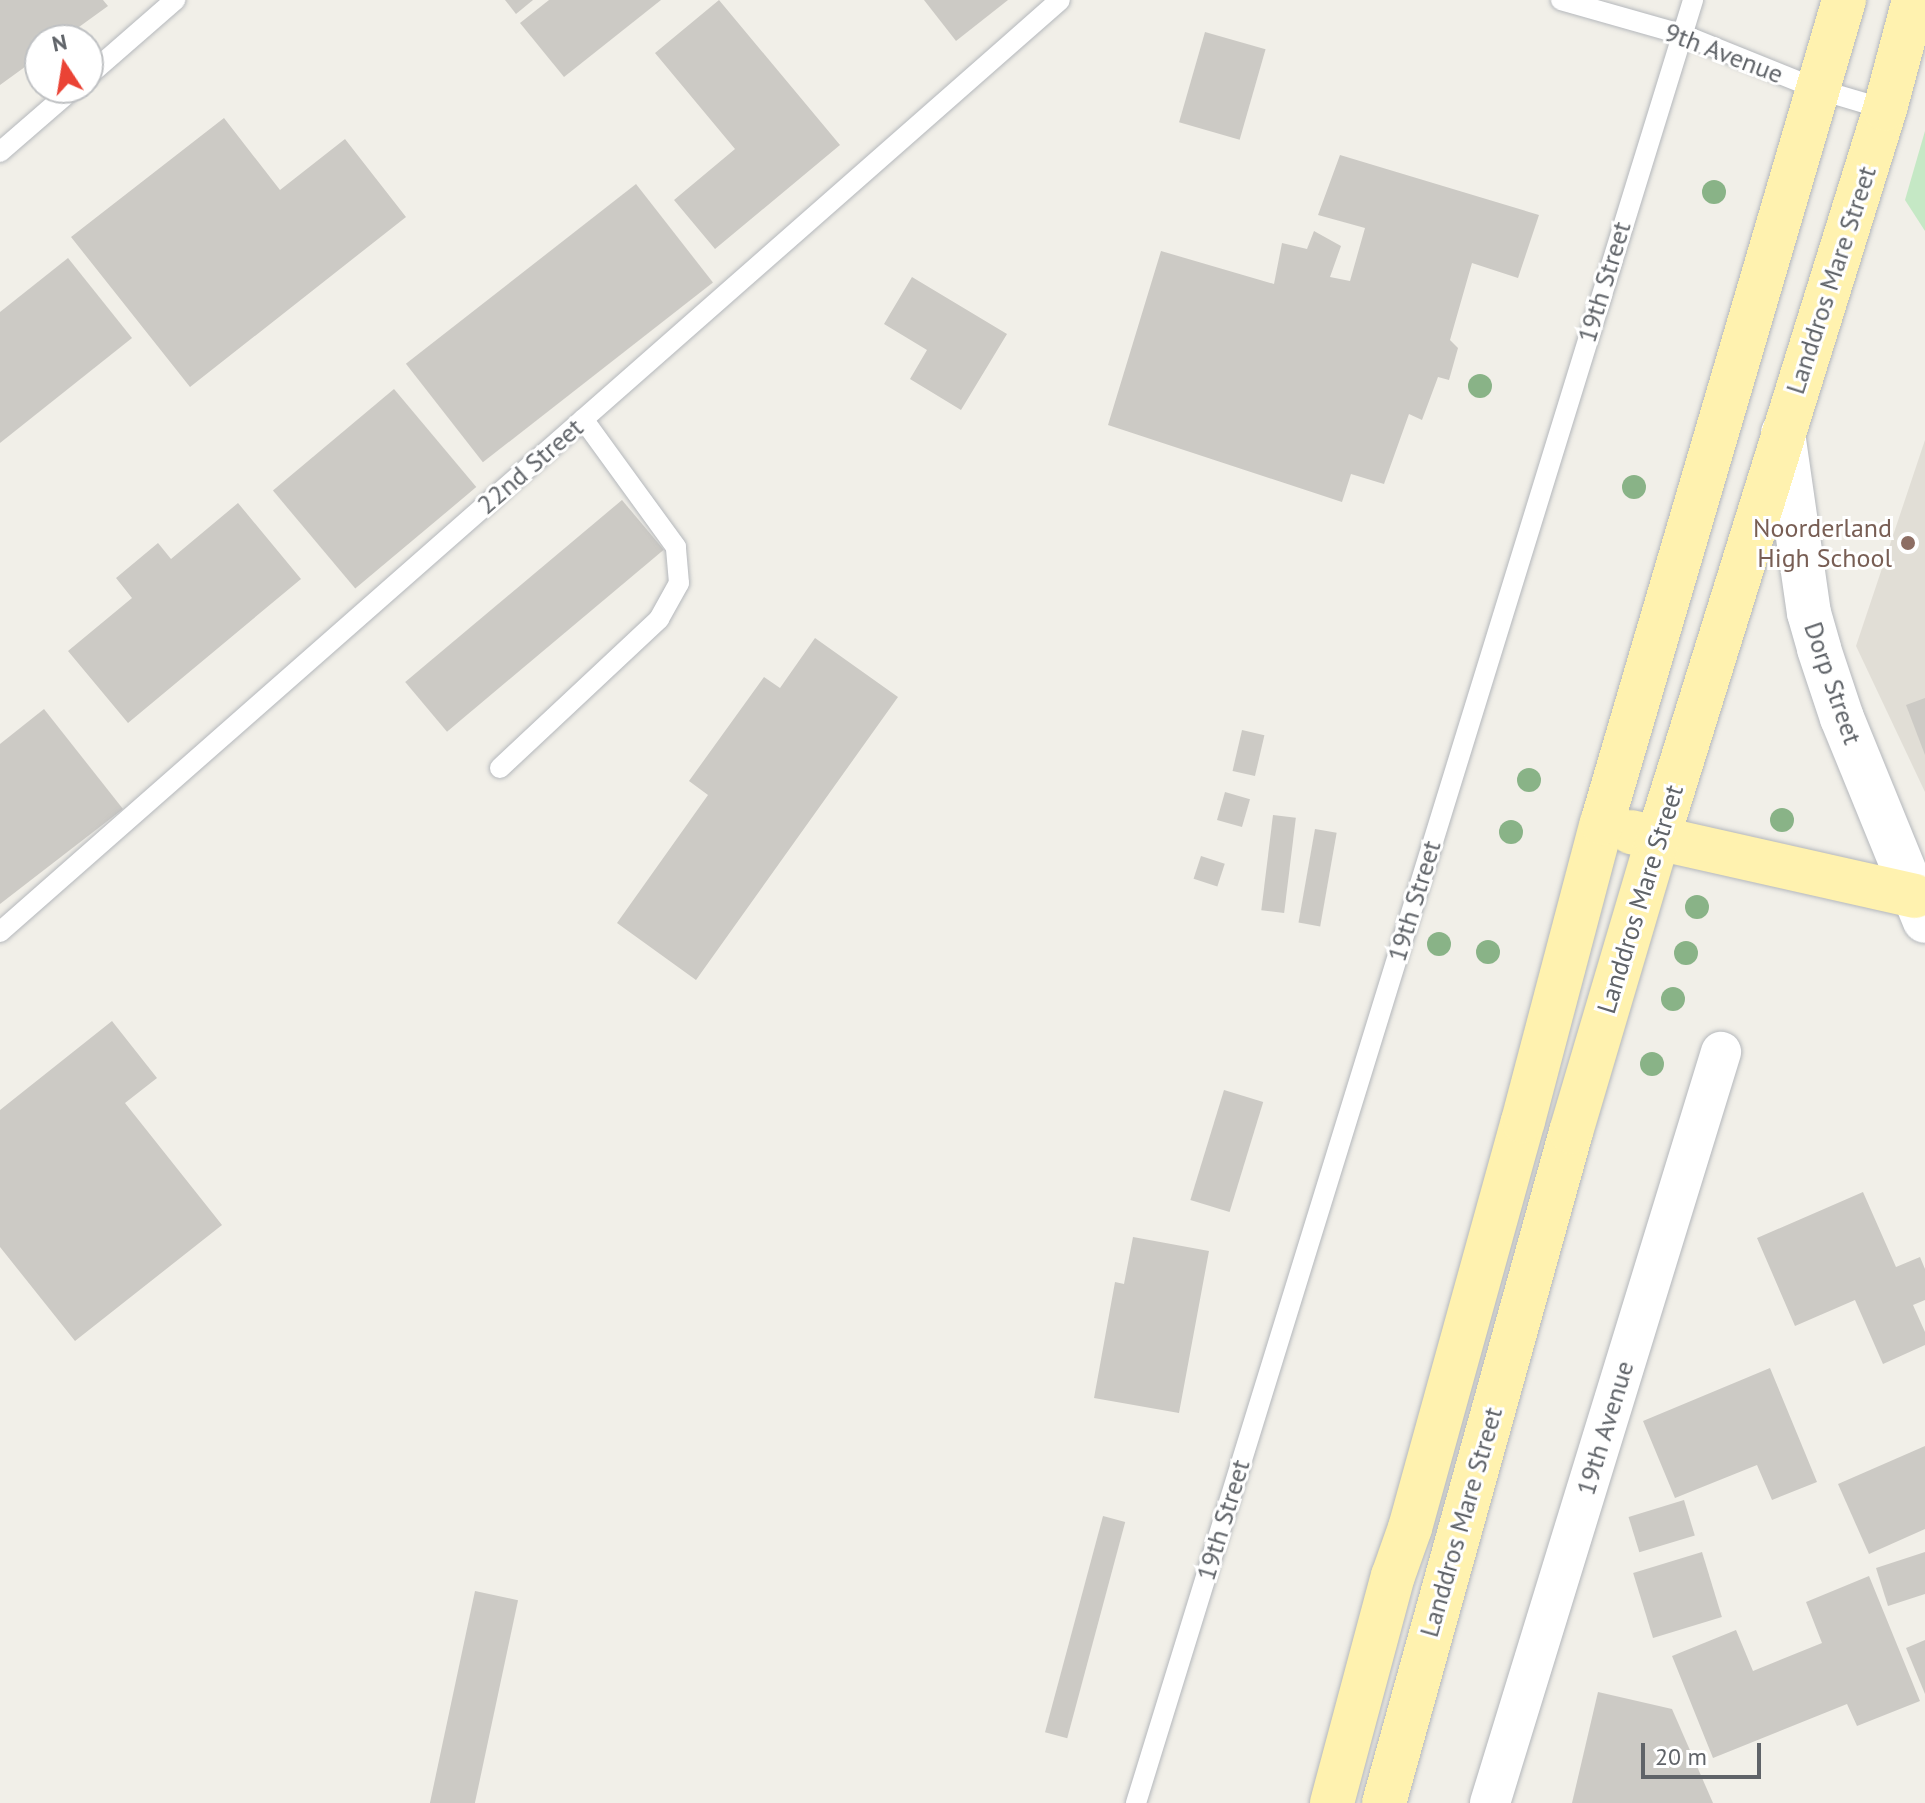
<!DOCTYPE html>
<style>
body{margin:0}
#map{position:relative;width:1925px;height:1803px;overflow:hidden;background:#f1efe8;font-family:"PT Sans",sans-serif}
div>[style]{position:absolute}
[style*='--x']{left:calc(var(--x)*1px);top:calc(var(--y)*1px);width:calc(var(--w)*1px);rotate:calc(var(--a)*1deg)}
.education>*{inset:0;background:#e1ded6}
.green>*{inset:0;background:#c5e8c5}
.building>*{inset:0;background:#cccac5;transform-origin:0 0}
.roads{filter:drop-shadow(0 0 2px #b5b8bc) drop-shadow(0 0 2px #b5b8bc)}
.lane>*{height:20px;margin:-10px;padding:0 10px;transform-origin:10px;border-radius:10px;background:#fff}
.street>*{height:40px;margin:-20px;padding:0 20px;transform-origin:20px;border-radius:20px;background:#fff}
.secondary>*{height:44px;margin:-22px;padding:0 22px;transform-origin:22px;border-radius:22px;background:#fff}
.primary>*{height:44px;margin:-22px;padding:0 22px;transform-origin:22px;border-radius:22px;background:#fff2af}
.trees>*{width:24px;height:24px;margin:-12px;border-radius:50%;background:#89b387}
.dots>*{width:22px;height:22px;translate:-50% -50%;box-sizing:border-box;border:4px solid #fff;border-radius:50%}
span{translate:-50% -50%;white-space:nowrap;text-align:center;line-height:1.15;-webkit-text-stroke:6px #fff;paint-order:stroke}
.street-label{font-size:26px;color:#5f6368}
.education-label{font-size:26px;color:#785e54}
.right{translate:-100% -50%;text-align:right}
.north{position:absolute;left:24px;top:24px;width:80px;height:80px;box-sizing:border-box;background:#fff;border:2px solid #bfc1c3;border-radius:50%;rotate:348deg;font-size:22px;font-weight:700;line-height:32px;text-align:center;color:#5f6368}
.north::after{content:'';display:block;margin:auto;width:28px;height:36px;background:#ea4335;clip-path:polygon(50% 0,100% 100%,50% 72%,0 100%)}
.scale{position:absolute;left:1641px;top:1743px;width:120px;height:36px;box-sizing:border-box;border:4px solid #5f6368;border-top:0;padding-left:10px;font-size:24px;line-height:28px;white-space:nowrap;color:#5f6368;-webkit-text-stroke:6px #fff;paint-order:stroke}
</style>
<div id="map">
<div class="education">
<div style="clip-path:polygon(1925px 440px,1925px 792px,1856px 646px)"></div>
</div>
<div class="green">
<div style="clip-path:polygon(1925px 131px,1925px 231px,1905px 200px)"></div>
</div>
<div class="building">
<div style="clip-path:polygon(0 0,103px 0,108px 6px,61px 40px,40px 40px,40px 56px,0 85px)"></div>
<div style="clip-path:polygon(505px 0,533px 0,516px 14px)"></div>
<div style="clip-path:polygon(549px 0,661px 0,564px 77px,520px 23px)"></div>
<div style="clip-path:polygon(719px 0,840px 145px,715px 249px,674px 200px,735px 149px,655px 53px)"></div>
<div style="clip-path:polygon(924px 0,1008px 0,956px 41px)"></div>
<div style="left:1205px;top:32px;width:63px;height:94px;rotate:16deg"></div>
<div style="clip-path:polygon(224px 118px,280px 190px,345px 139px,406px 217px,190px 387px,71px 237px)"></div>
<div style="clip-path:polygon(1340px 155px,1539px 215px,1518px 278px,1472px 263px,1450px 340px,1458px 348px,1449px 380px,1438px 377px,1422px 420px,1409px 414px,1384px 484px,1351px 474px,1342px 502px,1108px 425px,1161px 251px,1274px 284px,1282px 243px,1307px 249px,1314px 231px,1341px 246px,1330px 277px,1350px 281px,1365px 228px,1318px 215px)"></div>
<div style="left:636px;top:184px;width:125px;height:292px;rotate:52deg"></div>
<div style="clip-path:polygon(68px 258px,132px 338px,0 443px,0 312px)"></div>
<div style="clip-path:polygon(912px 277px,1007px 334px,961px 410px,910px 379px,927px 350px,884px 324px)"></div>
<div style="left:394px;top:389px;width:128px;height:158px;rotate:50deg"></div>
<div style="left:622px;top:500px;width:65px;height:283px;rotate:50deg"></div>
<div style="clip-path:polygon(238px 503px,301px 579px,128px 723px,68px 651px,132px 598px,116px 578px,158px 543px,171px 559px)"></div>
<div style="clip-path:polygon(815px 638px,898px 697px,696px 980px,617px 923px,708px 795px,689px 781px,764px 677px,780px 688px)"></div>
<div style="clip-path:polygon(1925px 698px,1925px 755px,1906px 705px)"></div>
<div style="clip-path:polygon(44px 709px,123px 809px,0 904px,0 744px)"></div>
<div style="left:1242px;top:730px;width:23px;height:42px;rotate:13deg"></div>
<div style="left:1225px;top:792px;width:26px;height:29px;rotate:16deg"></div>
<div style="left:1273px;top:815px;width:23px;height:96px;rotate:7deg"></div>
<div style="left:1315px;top:829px;width:22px;height:95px;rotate:10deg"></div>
<div style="left:1201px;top:856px;width:25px;height:24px;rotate:18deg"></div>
<div style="clip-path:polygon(112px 1021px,157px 1078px,125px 1103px,222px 1225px,75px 1341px,0 1247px,0 1110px)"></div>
<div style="left:1224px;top:1090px;width:41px;height:115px;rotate:17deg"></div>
<div style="clip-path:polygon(1863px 1192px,1896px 1267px,1920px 1257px,1925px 1269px,1925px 1300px,1913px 1305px,1925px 1332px,1925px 1345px,1883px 1364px,1855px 1300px,1795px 1326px,1757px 1238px)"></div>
<div style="clip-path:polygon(1133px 1237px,1209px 1251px,1179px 1413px,1094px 1398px,1115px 1282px,1124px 1284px)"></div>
<div style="clip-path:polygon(1770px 1368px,1817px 1482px,1772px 1500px,1757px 1465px,1675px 1498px,1643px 1421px)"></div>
<div style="clip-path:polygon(1925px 1446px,1925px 1529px,1869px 1554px,1838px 1484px)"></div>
<div style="left:1684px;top:1500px;width:37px;height:58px;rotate:73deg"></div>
<div style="left:1103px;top:1516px;width:23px;height:224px;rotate:15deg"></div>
<div style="left:1702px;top:1552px;width:68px;height:72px;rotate:73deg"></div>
<div style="clip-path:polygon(1925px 1552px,1925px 1594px,1888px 1606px,1876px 1568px)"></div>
<div style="clip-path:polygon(1869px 1576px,1920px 1701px,1857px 1726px,1847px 1704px,1713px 1758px,1672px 1656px,1736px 1630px,1753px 1671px,1822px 1643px,1806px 1602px)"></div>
<div style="left:475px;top:1591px;width:44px;height:217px;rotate:12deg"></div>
<div style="clip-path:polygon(1925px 1640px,1925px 1694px,1906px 1648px)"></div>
<div style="clip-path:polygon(1598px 1692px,1672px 1709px,1713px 1803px,1572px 1803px)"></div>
</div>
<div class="roads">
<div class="lane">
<div style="--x:1561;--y:0;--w:125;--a:15.8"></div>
<div style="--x:1681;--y:34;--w:147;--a:22"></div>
<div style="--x:1817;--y:89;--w:71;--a:16.4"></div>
<div style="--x:88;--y:76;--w:116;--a:-41.1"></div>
<div style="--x:0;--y:152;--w:98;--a:-40.9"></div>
<div style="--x:500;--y:768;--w:218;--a:-43.1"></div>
<div style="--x:659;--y:619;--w:41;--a:-60.9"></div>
<div style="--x:679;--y:583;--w:36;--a:-95"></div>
<div style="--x:676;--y:547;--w:158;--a:-126"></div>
<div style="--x:0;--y:932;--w:1411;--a:-41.32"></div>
<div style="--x:1136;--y:1803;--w:1887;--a:-72.83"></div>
</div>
<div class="street">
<div style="--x:1490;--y:1803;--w:786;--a:-72.9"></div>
</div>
<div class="secondary">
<div style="--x:1783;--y:433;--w:182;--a:81.8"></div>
<div style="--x:1809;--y:613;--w:37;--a:74"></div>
<div style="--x:1819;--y:649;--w:73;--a:71.6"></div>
<div style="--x:1842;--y:718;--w:219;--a:67.8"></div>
</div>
<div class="primary">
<div style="--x:1631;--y:832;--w:291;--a:12.7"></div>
<div style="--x:1332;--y:1803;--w:235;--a:-75"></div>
<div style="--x:1393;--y:1576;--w:51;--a:-70.5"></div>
<div style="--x:1410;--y:1528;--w:422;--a:-74.5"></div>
<div style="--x:1523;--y:1121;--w:308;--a:-75.2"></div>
<div style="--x:1602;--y:823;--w:858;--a:-73.61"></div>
<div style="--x:1384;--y:1803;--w:697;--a:-74.43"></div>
<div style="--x:1571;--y:1132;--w:303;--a:-73.5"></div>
<div style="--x:1657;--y:841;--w:767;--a:-72.7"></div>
<div style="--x:1885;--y:109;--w:113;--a:-75.1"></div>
</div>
</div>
<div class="trees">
<div style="left:1714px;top:192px"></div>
<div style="left:1480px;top:386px"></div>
<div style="left:1634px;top:487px"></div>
<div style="left:1529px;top:780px"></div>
<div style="left:1782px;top:820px"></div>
<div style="left:1511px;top:832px"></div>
<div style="left:1697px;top:907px"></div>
<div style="left:1439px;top:944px"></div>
<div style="left:1488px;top:952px"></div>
<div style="left:1686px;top:953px"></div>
<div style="left:1673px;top:999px"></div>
<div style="left:1652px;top:1064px"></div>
</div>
<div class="dots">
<div style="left:1908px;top:543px;background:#8d6e63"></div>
</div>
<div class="street-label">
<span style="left:1724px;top:53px;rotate:21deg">9th Avenue</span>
<span style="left:1831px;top:280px;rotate:-72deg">Landdros Mare Street</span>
<span style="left:1604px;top:282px;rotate:-73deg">19th Street</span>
<span style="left:530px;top:466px;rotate:-41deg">22nd Street</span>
<span style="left:1833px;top:683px;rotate:71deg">Dorp Street</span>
<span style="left:1640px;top:899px;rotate:-73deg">Landdros Mare Street</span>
<span style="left:1414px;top:901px;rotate:-73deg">19th Street</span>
<span style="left:1605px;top:1428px;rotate:-73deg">19th Avenue</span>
<span style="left:1223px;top:1520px;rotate:-73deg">19th Street</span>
<span style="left:1461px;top:1522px;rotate:-74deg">Landdros Mare Street</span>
</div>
<div class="education-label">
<span class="right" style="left:1892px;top:543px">Noorderland<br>High School</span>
</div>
<div class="north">N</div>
<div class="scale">20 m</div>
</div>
